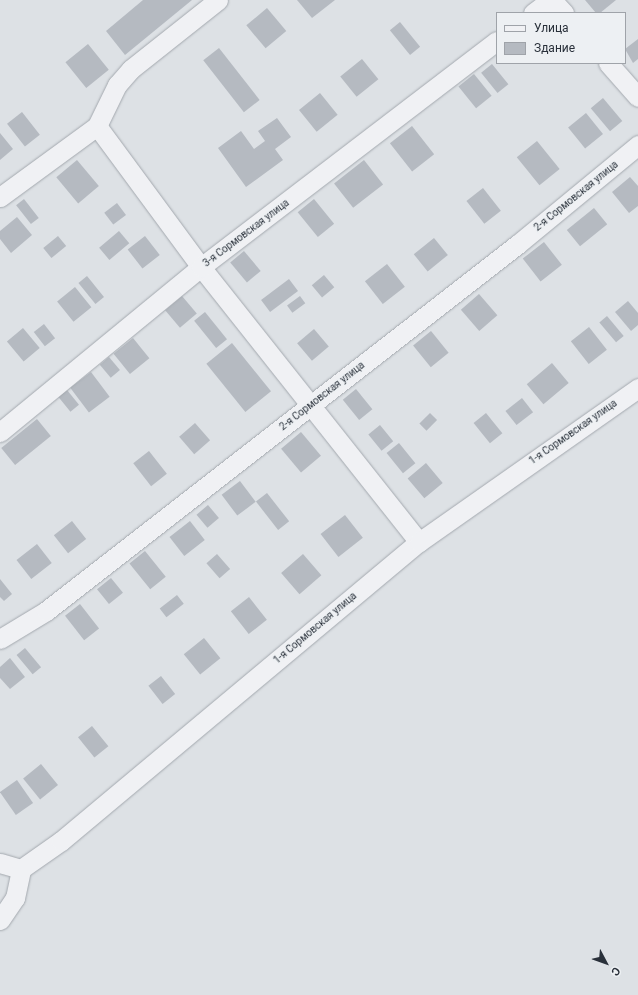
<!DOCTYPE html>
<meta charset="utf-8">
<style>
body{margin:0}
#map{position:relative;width:638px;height:995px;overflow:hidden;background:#dde1e5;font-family:Roboto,sans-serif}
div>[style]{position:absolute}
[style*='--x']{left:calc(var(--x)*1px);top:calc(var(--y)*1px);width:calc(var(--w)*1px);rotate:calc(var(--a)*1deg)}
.building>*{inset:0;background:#b5bac1;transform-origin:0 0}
.roads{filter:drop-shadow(0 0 1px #a3a8ae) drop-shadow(0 0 1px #a3a8ae)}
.minor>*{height:19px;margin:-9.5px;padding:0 9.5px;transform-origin:9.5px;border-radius:9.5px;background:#f0f1f4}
span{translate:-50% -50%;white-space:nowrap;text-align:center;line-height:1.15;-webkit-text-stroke:3px #edf0f3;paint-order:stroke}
.street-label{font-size:10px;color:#29303a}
.legend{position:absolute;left:496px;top:12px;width:130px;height:52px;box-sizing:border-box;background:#edf0f3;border:1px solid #9fa3a9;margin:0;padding:5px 7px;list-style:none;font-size:12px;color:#29303a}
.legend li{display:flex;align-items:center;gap:8px;height:20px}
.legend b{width:20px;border:1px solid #9fa3a9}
.north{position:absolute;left:586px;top:943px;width:40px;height:40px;-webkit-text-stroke:3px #edf0f3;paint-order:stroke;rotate:131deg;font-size:11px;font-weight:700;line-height:16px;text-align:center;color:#29303a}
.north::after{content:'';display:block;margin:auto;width:14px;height:18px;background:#29303a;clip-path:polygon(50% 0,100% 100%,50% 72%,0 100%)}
</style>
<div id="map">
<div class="building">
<div style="clip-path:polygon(143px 0,192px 0,125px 55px,106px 31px)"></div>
<div style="clip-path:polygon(297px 0,335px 0,312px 18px)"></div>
<div style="clip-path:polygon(585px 0,616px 0,600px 13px,596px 13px)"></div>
<div style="left:267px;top:8px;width:30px;height:27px;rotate:50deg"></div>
<div style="left:400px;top:22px;width:32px;height:13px;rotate:51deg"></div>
<div style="clip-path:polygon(638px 39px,638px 59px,633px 63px,625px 49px)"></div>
<div style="left:88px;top:44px;width:33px;height:29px;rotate:51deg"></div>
<div style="left:219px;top:48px;width:66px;height:20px;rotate:52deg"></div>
<div style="left:362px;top:59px;width:26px;height:28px;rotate:51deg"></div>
<div style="left:492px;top:64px;width:26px;height:14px;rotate:51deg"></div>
<div style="left:474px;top:74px;width:28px;height:20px;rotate:51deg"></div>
<div style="left:320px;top:93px;width:28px;height:27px;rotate:51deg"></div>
<div style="left:603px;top:98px;width:30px;height:16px;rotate:50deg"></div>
<div style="left:22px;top:112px;width:29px;height:19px;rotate:52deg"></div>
<div style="left:586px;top:113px;width:27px;height:23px;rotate:51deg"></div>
<div style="clip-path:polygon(277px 118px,291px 137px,275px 149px,283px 160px,246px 187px,218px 148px,241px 131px,254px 149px,265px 141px,258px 131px)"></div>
<div style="left:412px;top:126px;width:36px;height:28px;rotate:52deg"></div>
<div style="clip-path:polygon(0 133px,13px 149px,0 160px)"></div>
<div style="left:537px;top:141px;width:36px;height:26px;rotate:51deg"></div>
<div style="left:77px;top:160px;width:34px;height:27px;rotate:50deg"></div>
<div style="left:364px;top:160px;width:31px;height:38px;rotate:52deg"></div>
<div style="clip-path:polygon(630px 177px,638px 186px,638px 206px,629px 213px,612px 192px)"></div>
<div style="left:483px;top:188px;width:29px;height:21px;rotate:52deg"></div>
<div style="left:24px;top:199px;width:24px;height:10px;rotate:52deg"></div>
<div style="left:314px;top:199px;width:32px;height:21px;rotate:51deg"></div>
<div style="left:117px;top:203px;width:15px;height:16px;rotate:53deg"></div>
<div style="left:594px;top:208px;width:21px;height:35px;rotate:51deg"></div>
<div style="clip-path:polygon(17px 217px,32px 235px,11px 253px,0 239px,0 231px)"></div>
<div style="left:119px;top:231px;width:16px;height:26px;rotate:50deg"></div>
<div style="left:58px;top:236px;width:13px;height:19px;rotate:51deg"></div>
<div style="left:145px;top:236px;width:24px;height:22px;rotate:52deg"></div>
<div style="left:434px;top:238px;width:22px;height:26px;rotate:51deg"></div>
<div style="left:544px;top:242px;width:29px;height:27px;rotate:52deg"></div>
<div style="left:244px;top:251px;width:26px;height:18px;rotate:50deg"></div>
<div style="left:387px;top:264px;width:29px;height:28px;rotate:52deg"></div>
<div style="left:324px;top:275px;width:16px;height:16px;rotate:50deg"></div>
<div style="left:87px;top:276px;width:27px;height:11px;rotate:51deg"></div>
<div style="left:289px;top:279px;width:15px;height:35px;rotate:53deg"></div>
<div style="left:75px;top:287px;width:26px;height:23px;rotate:51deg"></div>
<div style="left:479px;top:294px;width:28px;height:24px;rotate:49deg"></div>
<div style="left:182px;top:296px;width:23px;height:22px;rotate:50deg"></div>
<div style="left:300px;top:296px;width:9px;height:16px;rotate:54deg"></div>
<div style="clip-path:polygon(628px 301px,638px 313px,638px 325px,631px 331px,615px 312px)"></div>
<div style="left:205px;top:312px;width:35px;height:14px;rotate:51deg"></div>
<div style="left:607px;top:316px;width:26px;height:10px;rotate:50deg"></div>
<div style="left:44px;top:324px;width:18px;height:13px;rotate:52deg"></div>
<div style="left:589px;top:327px;width:29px;height:23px;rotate:52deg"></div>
<div style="left:23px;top:328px;width:26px;height:21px;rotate:50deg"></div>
<div style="left:314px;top:329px;width:23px;height:22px;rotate:50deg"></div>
<div style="left:431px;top:331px;width:28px;height:23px;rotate:51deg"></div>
<div style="left:133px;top:338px;width:26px;height:25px;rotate:51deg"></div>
<div style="left:232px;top:343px;width:62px;height:33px;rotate:51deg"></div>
<div style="left:109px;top:357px;width:17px;height:12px;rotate:50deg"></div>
<div style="left:552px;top:363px;width:26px;height:33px;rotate:50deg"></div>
<div style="left:91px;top:372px;width:31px;height:26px;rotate:53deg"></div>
<div style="left:356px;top:389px;width:26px;height:17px;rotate:51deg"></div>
<div style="left:67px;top:390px;width:19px;height:11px;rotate:51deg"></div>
<div style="left:522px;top:398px;width:18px;height:21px;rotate:52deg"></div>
<div style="left:430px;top:413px;width:10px;height:15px;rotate:45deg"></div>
<div style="left:486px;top:413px;width:26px;height:16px;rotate:51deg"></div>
<div style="left:37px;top:419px;width:22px;height:46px;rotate:51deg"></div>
<div style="left:195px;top:423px;width:23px;height:21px;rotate:49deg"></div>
<div style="left:380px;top:425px;width:21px;height:15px;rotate:51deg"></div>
<div style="left:301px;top:432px;width:31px;height:26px;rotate:50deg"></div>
<div style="left:399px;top:443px;width:26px;height:16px;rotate:51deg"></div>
<div style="left:149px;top:451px;width:29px;height:20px;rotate:52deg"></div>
<div style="left:426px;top:463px;width:26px;height:24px;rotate:50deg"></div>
<div style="left:240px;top:481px;width:26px;height:23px;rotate:53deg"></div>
<div style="left:267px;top:493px;width:36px;height:14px;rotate:52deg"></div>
<div style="left:208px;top:505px;width:17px;height:15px;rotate:50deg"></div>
<div style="left:345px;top:515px;width:29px;height:31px;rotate:52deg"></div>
<div style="left:72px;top:521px;width:23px;height:23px;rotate:52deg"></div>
<div style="left:190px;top:521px;width:24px;height:26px;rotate:52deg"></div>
<div style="left:37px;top:544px;width:24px;height:26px;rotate:52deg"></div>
<div style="left:145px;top:551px;width:33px;height:20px;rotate:51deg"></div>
<div style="left:217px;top:554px;width:20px;height:14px;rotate:49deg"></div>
<div style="left:303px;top:554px;width:28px;height:29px;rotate:49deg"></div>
<div style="left:111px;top:578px;width:19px;height:18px;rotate:51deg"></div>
<div style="clip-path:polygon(0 579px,12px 594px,4px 601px,0 597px)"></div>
<div style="left:177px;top:595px;width:11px;height:22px;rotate:52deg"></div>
<div style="left:249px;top:597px;width:29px;height:23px;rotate:52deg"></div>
<div style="left:80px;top:604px;width:31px;height:19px;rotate:52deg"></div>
<div style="left:204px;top:638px;width:26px;height:26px;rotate:51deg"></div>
<div style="left:25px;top:648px;width:25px;height:11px;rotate:50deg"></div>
<div style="clip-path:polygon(10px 658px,25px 677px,10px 689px,0 678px,0 667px)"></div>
<div style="left:161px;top:676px;width:23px;height:16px;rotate:52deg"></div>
<div style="left:92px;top:726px;width:26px;height:18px;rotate:51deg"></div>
<div style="left:41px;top:764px;width:27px;height:23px;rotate:51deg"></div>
<div style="left:17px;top:780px;width:28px;height:21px;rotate:55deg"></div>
</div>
<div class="roads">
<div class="minor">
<div style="--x:552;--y:0;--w:18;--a:47"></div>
<div style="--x:533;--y:13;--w:21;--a:-37"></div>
<div style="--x:608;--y:63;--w:45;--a:48.6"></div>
<div style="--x:97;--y:126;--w:175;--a:53.6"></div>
<div style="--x:201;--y:267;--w:351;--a:51.6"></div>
<div style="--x:0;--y:197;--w:120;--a:-36.2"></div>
<div style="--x:97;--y:126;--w:46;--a:-64"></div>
<div style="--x:117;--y:85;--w:21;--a:-49"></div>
<div style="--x:131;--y:69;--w:111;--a:-38.4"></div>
<div style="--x:0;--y:432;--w:260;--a:-39.4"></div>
<div style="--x:201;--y:267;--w:372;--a:-37.4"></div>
<div style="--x:0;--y:639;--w:54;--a:-31.3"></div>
<div style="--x:46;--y:611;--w:598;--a:-37.87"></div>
<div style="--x:518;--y:244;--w:156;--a:-39.5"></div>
<div style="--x:0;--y:863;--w:22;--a:16"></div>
<div style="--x:21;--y:869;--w:49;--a:-35"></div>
<div style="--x:61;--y:841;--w:466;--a:-39.9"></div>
<div style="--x:419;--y:542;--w:268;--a:-35.1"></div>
<div style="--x:0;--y:920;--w:27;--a:-56"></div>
<div style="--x:15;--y:898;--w:30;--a:-78"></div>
</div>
</div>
<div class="street-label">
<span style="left:576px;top:196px;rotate:-39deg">2-я Сормовская улица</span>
<span style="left:246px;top:233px;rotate:-37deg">3-я Сормовская улица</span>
<span style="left:322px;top:396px;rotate:-38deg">2-я Сормовская улица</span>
<span style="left:573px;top:432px;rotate:-35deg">1-я Сормовская улица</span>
<span style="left:315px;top:628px;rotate:-40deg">1-я Сормовская улица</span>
</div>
<ul class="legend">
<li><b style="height:5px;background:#f0f1f4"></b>Улица</li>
<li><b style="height:11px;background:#b5bac1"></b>Здание</li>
</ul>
<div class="north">С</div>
</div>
